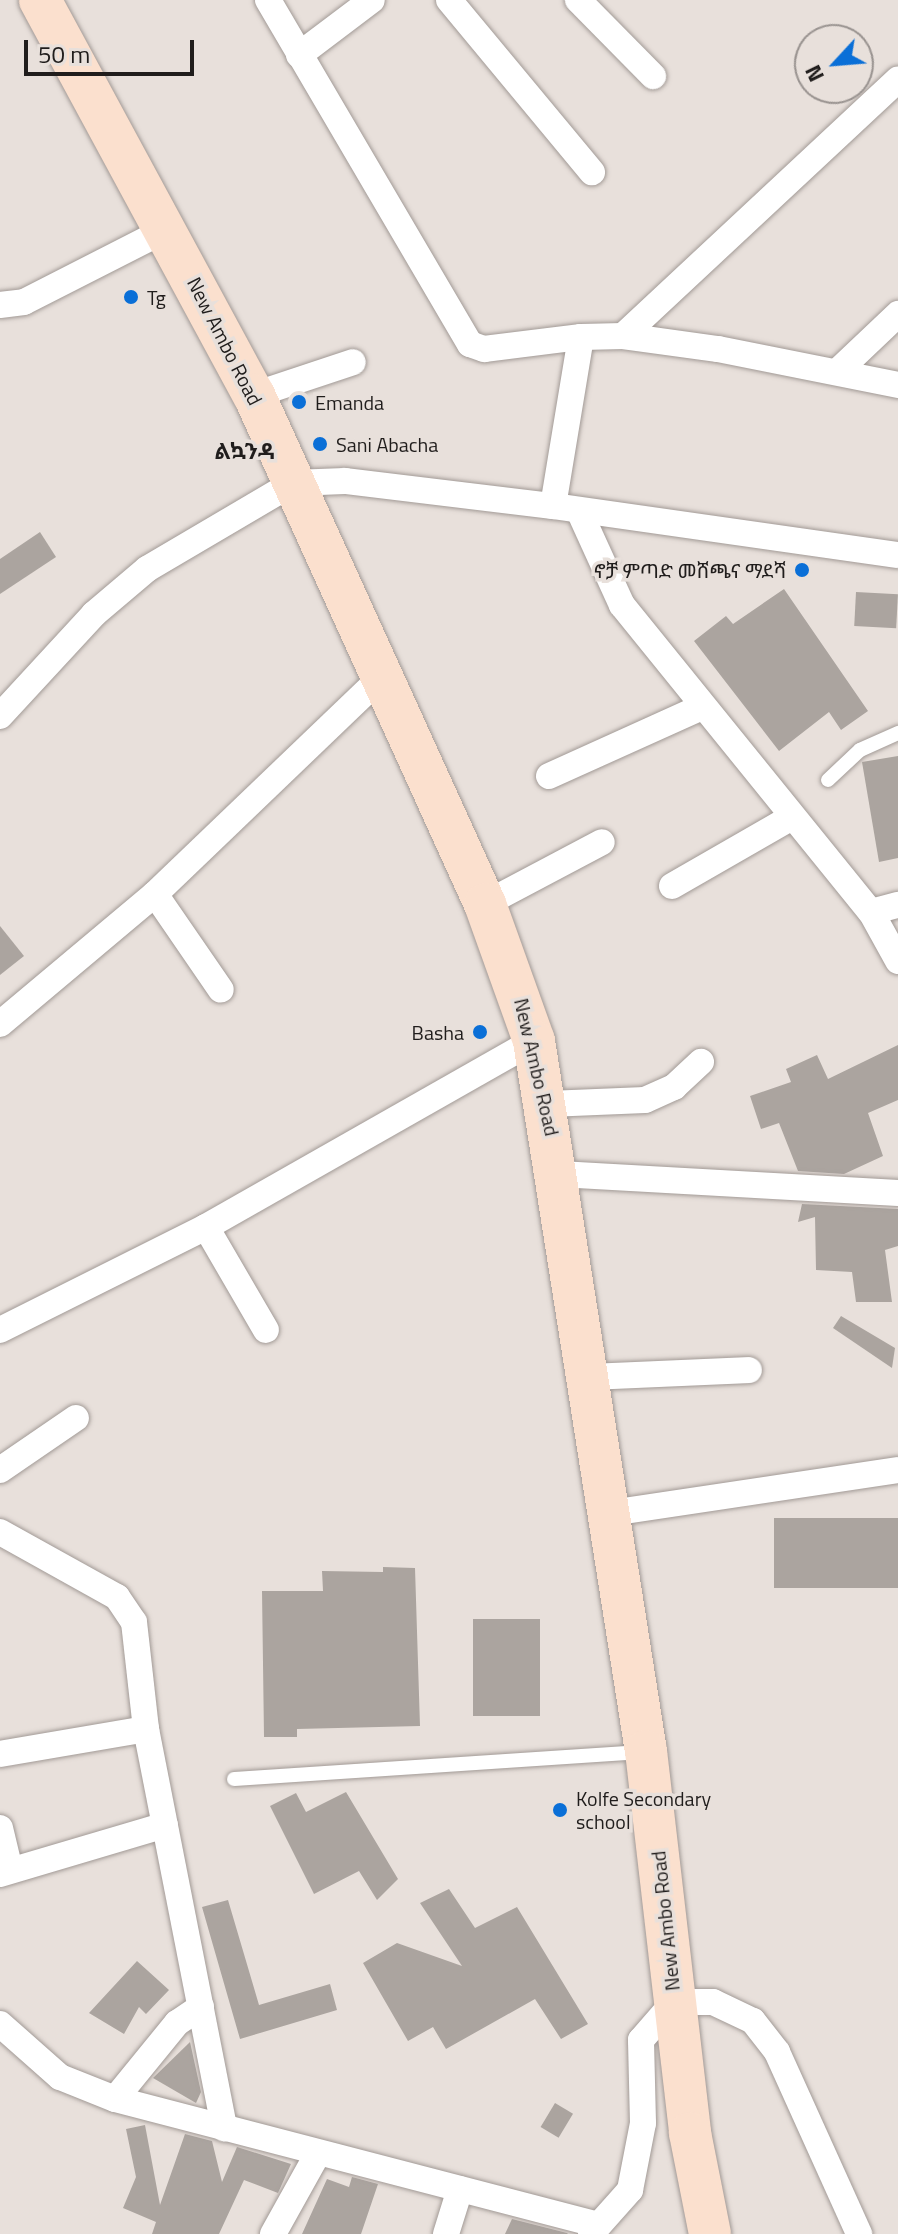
<!DOCTYPE html>
<meta charset="utf-8">
<style>
body{margin:0}
#map{position:relative;width:898px;height:2234px;overflow:hidden;background:#e8e0db;font-family:"Titillium Web","Noto Sans Ethiopic",sans-serif}
div>[style]{position:absolute}
[style*='--x']{left:calc(var(--x)*1px);top:calc(var(--y)*1px);width:calc(var(--w)*1px);rotate:calc(var(--a)*1deg)}
.building>*{inset:0;background:#aba49f;transform-origin:0 0}
.roads{filter:drop-shadow(0 0 2px #a29a96) drop-shadow(0 0 2px #a29a96)}
.service>*{height:14px;margin:-7px;padding:0 7px;transform-origin:7px;border-radius:7px;background:#fff}
.minor>*{height:26px;margin:-13px;padding:0 13px;transform-origin:13px;border-radius:13px;background:#fff}
.primary>*{height:42px;margin:-21px;padding:0 21px;transform-origin:21px;border-radius:21px;background:#fbe0ce}
.dots>*{width:22px;height:22px;translate:-50% -50%;box-sizing:border-box;border:4px solid #e8e0db;border-radius:50%}
span{translate:-50% -50%;white-space:nowrap;text-align:center;line-height:1.15;-webkit-text-stroke:7px #e8e0db;paint-order:stroke}
.poi-label{font-size:20px;color:#201d1c}
.left{translate:0 -50%;text-align:left}
.right{translate:-100% -50%;text-align:right}
.street-label{font-size:20px;color:#201d1c}
.neighbourhood-label{font-size:22px;color:#201d1c;font-weight:700}
.north{position:absolute;left:794px;top:24px;width:80px;height:80px;box-sizing:border-box;background:#e8e0db;border:2px solid #98928f;border-radius:50%;rotate:244deg;font-size:22px;font-weight:700;line-height:32px;text-align:center;color:#201d1c}
.north::after{content:'';display:block;margin:auto;width:28px;height:36px;background:#0a6fd7;clip-path:polygon(50% 0,100% 100%,50% 72%,0 100%)}
.scale{position:absolute;left:24px;top:40px;width:170px;height:36px;box-sizing:border-box;border:4px solid #201d1c;border-top:0;padding-left:10px;font-size:24px;line-height:28px;white-space:nowrap;color:#201d1c;-webkit-text-stroke:6px #e8e0db;paint-order:stroke}
</style>
<div id="map">
<div class="building">
<div style="clip-path:polygon(40px 532px,56px 557px,0 594px,0 559px)"></div>
<div style="clip-path:polygon(784px 589px,868px 711px,841px 730px,829px 712px,779px 751px,694px 641px,726px 616px,733px 624px)"></div>
<div style="left:856px;top:592px;width:42px;height:34px;rotate:3deg"></div>
<div style="clip-path:polygon(898px 756px,898px 858px,879px 862px,862px 762px)"></div>
<div style="clip-path:polygon(0 926px,24px 956px,0 975px)"></div>
<div style="clip-path:polygon(898px 1045px,898px 1100px,868px 1113px,883px 1156px,844px 1174px,798px 1171px,779px 1123px,761px 1129px,750px 1096px,791px 1082px,786px 1069px,817px 1055px,828px 1079px)"></div>
<div style="clip-path:polygon(802px 1204px,898px 1209px,898px 1246px,885px 1250px,892px 1302px,856px 1302px,852px 1272px,816px 1270px,815px 1217px,798px 1222px)"></div>
<div style="clip-path:polygon(841px 1316px,895px 1348px,892px 1368px,833px 1328px)"></div>
<div style="left:898px;top:1518px;width:70px;height:124px;rotate:90deg"></div>
<div style="clip-path:polygon(383px 1567px,415px 1568px,420px 1726px,297px 1729px,297px 1737px,264px 1737px,262px 1591px,323px 1591px,322px 1571px,383px 1572px)"></div>
<div style="left:473px;top:1619px;width:67px;height:97px"></div>
<div style="clip-path:polygon(346px 1792px,398px 1879px,377px 1900px,359px 1871px,314px 1894px,270px 1806px,296px 1793px,306px 1812px)"></div>
<div style="clip-path:polygon(449px 1889px,475px 1928px,517px 1907px,588px 2024px,561px 2039px,535px 1999px,446px 2049px,433px 2027px,408px 2041px,363px 1963px,397px 1943px,462px 1966px,420px 1903px)"></div>
<div style="clip-path:polygon(228px 1900px,259px 2005px,330px 1984px,337px 2010px,240px 2039px,202px 1907px)"></div>
<div style="clip-path:polygon(137px 1961px,169px 1990px,146px 2014px,139px 2007px,124px 2034px,89px 2013px)"></div>
<div style="clip-path:polygon(190px 2042px,201px 2092px,196px 2103px,153px 2078px)"></div>
<div style="left:555px;top:2103px;width:21px;height:28px;rotate:31deg"></div>
<div style="clip-path:polygon(145px 2125px,160px 2205px,185px 2134px,212px 2141px,222px 2182px,237px 2147px,291px 2164px,278px 2193px,244px 2180px,219px 2234px,152px 2234px,156px 2222px,123px 2208px,136px 2177px,126px 2129px)"></div>
<div style="clip-path:polygon(352px 2177px,378px 2184px,361px 2234px,302px 2234px,327px 2179px,349px 2187px)"></div>
<div style="clip-path:polygon(512px 2219px,567px 2233px,568px 2234px,505px 2234px)"></div>
</div>
<div class="roads">
<div class="service">
<div style="--x:828;--y:780;--w:44;--a:-43.2"></div>
<div style="--x:860;--y:750;--w:42;--a:-24.1"></div>
<div style="--x:234;--y:1779;--w:409;--a:-3.8"></div>
</div>
<div class="minor">
<div style="--x:268;--y:0;--w:399;--a:59.6"></div>
<div style="--x:470;--y:344;--w:15;--a:20"></div>
<div style="--x:484;--y:349;--w:98;--a:-7.1"></div>
<div style="--x:581;--y:337;--w:171;--a:99.4"></div>
<div style="--x:449;--y:0;--w:224;--a:50.3"></div>
<div style="--x:578;--y:0;--w:107;--a:45.4"></div>
<div style="--x:299;--y:55;--w:91;--a:-37"></div>
<div style="--x:0;--y:305;--w:24;--a:-7"></div>
<div style="--x:24;--y:302;--w:161;--a:-27"></div>
<div style="--x:623;--y:336;--w:376;--a:-43"></div>
<div style="--x:581;--y:337;--w:42;--a:-1.4"></div>
<div style="--x:623;--y:336;--w:96;--a:7.8"></div>
<div style="--x:718;--y:349;--w:184;--a:11.3"></div>
<div style="--x:838;--y:371;--w:83;--a:-43.5"></div>
<div style="--x:254;--y:395;--w:104;--a:-18.4"></div>
<div style="--x:580;--y:513;--w:101;--a:65.5"></div>
<div style="--x:622;--y:605;--w:395;--a:51"></div>
<div style="--x:871;--y:912;--w:56;--a:61.1"></div>
<div style="--x:0;--y:716;--w:139;--a:-47.3"></div>
<div style="--x:94;--y:614;--w:70;--a:-40.3"></div>
<div style="--x:147;--y:569;--w:169;--a:-30.5"></div>
<div style="--x:293;--y:483;--w:52;--a:-2.2"></div>
<div style="--x:345;--y:481;--w:209;--a:6.9"></div>
<div style="--x:553;--y:506;--w:348;--a:8.1"></div>
<div style="--x:549;--y:776;--w:168;--a:-24.3"></div>
<div style="--x:672;--y:886;--w:138;--a:-29.9"></div>
<div style="--x:155;--y:894;--w:116;--a:55.5"></div>
<div style="--x:485;--y:904;--w:132;--a:-27.9"></div>
<div style="--x:871;--y:912;--w:28;--a:-15"></div>
<div style="--x:0;--y:1024;--w:202;--a:-40"></div>
<div style="--x:155;--y:894;--w:316;--a:-43.8"></div>
<div style="--x:548;--y:1104;--w:97;--a:-2.4"></div>
<div style="--x:645;--y:1100;--w:32;--a:-24"></div>
<div style="--x:674;--y:1087;--w:37;--a:-43"></div>
<div style="--x:559;--y:1174;--w:340;--a:3.2"></div>
<div style="--x:206;--y:1227;--w:119;--a:59.8"></div>
<div style="--x:0;--y:1330;--w:230;--a:-26.6"></div>
<div style="--x:206;--y:1227;--w:377;--a:-29.6"></div>
<div style="--x:591;--y:1377;--w:158;--a:-2.5"></div>
<div style="--x:0;--y:1470;--w:92;--a:-34.4"></div>
<div style="--x:611;--y:1513;--w:290;--a:-8.5"></div>
<div style="--x:0;--y:1532;--w:134;--a:29.1"></div>
<div style="--x:117;--y:1597;--w:30;--a:56"></div>
<div style="--x:134;--y:1622;--w:108;--a:83.6"></div>
<div style="--x:146;--y:1729;--w:407;--a:78.9"></div>
<div style="--x:0;--y:1754;--w:148;--a:-9.7"></div>
<div style="--x:0;--y:1828;--w:43;--a:76.6"></div>
<div style="--x:0;--y:1874;--w:172;--a:-16.5"></div>
<div style="--x:0;--y:2024;--w:80;--a:41.5"></div>
<div style="--x:60;--y:2077;--w:59;--a:21.8"></div>
<div style="--x:115;--y:2099;--w:495;--a:14.6"></div>
<div style="--x:115;--y:2099;--w:98;--a:-50.8"></div>
<div style="--x:177;--y:2023;--w:29;--a:-34"></div>
<div style="--x:273;--y:2234;--w:93;--a:-60.9"></div>
<div style="--x:446;--y:2234;--w:47;--a:-72.7"></div>
<div style="--x:591;--y:2234;--w:59;--a:-48.4"></div>
<div style="--x:630;--y:2190;--w:68;--a:-79"></div>
<div style="--x:643;--y:2123;--w:83;--a:-91.4"></div>
<div style="--x:641;--y:2040;--w:50;--a:-49"></div>
<div style="--x:674;--y:2002;--w:39;--a:0"></div>
<div style="--x:713;--y:2002;--w:44;--a:25.4"></div>
<div style="--x:753;--y:2021;--w:39;--a:52"></div>
<div style="--x:777;--y:2052;--w:200;--a:65.7"></div>
</div>
<div class="primary">
<div style="--x:40;--y:0;--w:449;--a:61.6"></div>
<div style="--x:254;--y:395;--w:559;--a:65.59"></div>
<div style="--x:485;--y:904;--w:145;--a:70.3"></div>
<div style="--x:534;--y:1041;--w:719;--a:81.04"></div>
<div style="--x:646;--y:1751;--w:385;--a:83.4"></div>
<div style="--x:690;--y:2133;--w:103;--a:78.8"></div>
</div>
</div>
<div class="dots">
<div style="left:131px;top:297px;background:#0a6fd7"></div>
<div style="left:299px;top:402px;background:#0a6fd7"></div>
<div style="left:320px;top:444px;background:#0a6fd7"></div>
<div style="left:802px;top:570px;background:#0a6fd7"></div>
<div style="left:480px;top:1032px;background:#0a6fd7"></div>
<div style="left:560px;top:1810px;background:#0a6fd7"></div>
</div>
<div class="poi-label">
<span class="left" style="left:147px;top:297px">Tg</span>
<span class="left" style="left:315px;top:402px">Emanda</span>
<span class="left" style="left:336px;top:444px">Sani Abacha</span>
<span class="right" style="left:786px;top:570px">ኖቻ ምጣድ መሸጫና ማደሻ</span>
<span class="right" style="left:464px;top:1032px">Basha</span>
<span class="left" style="left:576px;top:1810px">Kolfe Secondary<br>school</span>
</div>
<div class="street-label">
<span style="left:225px;top:341px;rotate:63deg">New Ambo Road</span>
<span style="left:537px;top:1067px;rotate:77deg">New Ambo Road</span>
<span style="left:665px;top:1921px;rotate:-96deg">New Ambo Road</span>
</div>
<div class="neighbourhood-label">
<span style="left:245px;top:452px">ልኳንዳ</span>
</div>
<div class="north">N</div>
<div class="scale">50 m</div>
</div>
